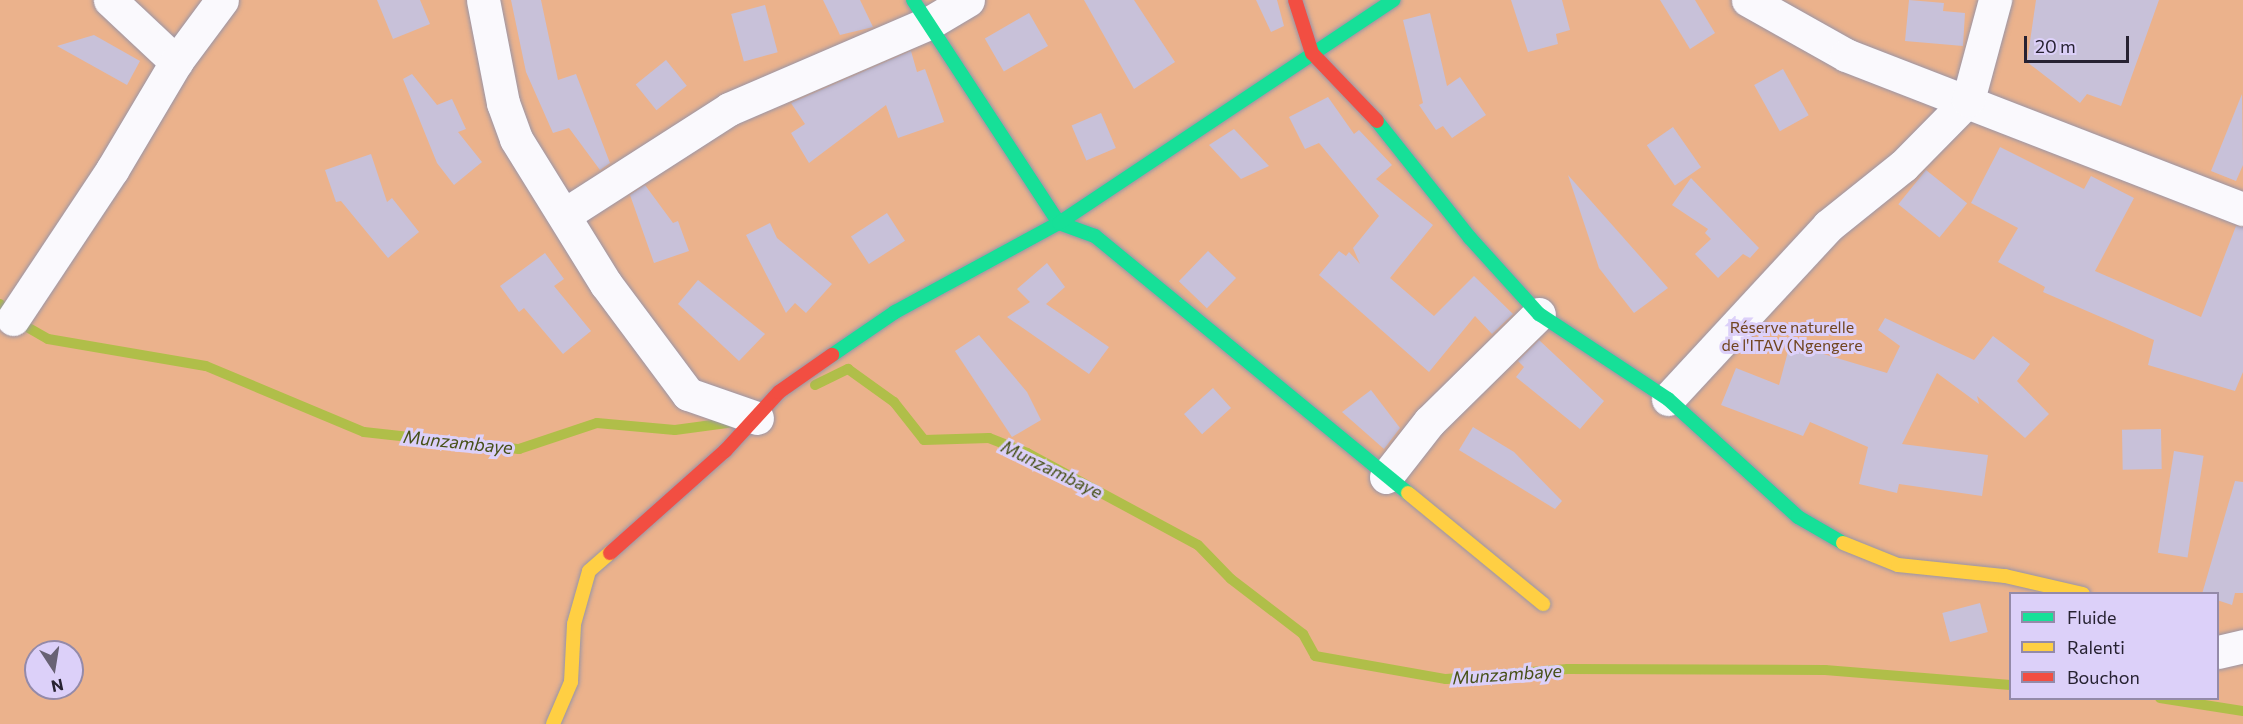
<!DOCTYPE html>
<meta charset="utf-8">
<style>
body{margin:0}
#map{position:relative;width:2243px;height:724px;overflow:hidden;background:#e0d9f0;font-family:Commissioner,sans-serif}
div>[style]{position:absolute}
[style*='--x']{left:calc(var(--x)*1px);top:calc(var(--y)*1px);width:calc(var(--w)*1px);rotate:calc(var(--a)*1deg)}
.green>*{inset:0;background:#ebb28c}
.stream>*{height:10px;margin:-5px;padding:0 5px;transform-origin:5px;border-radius:5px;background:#b0be49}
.building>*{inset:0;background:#c8c1d9;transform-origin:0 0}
.roads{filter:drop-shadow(0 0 2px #9994a5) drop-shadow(0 0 2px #9994a5)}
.street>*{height:33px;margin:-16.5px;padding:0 16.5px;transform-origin:16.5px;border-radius:16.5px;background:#faf9fd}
.fast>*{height:14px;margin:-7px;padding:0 7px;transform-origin:7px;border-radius:7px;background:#16e098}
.slow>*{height:14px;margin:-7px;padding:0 7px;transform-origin:7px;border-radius:7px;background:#ffcf43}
.jam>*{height:14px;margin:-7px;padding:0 7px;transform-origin:7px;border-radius:7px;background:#f24e42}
span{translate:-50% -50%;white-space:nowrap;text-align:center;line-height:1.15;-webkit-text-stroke:6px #dcd0f9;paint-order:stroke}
.park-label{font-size:16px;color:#714520}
.water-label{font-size:18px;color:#465018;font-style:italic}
.legend{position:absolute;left:2009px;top:592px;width:210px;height:108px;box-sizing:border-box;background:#dcd0f9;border:2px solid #948aa9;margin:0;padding:8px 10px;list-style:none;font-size:18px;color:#272232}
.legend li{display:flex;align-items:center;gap:12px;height:30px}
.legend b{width:30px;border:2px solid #948aa9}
.north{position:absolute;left:24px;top:640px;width:60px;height:60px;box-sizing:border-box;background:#dcd0f9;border:2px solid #948aa9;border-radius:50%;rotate:168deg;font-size:16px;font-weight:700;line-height:24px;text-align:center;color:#272232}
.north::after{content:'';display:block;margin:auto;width:21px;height:27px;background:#686274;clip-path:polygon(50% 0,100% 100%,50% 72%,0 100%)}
.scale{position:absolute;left:2024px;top:36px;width:105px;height:27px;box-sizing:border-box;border:3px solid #272232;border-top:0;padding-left:8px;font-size:18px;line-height:21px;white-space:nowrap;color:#272232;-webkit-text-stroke:4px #dcd0f9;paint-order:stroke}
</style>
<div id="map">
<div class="green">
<div style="clip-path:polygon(evenodd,0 0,2243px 0,2243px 724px,0 724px,0 0,2010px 594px,2218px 594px,2218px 698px,2010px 698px,2010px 594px,0 0,36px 652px,72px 652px,72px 688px,36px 688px,36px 652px)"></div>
</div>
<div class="stream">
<div style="--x:0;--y:304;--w:20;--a:49"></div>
<div style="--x:13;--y:319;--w:40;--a:29.7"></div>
<div style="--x:48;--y:339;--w:160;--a:9.7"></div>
<div style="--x:206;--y:366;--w:171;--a:22.7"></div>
<div style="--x:364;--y:432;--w:156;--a:6.3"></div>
<div style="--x:519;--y:449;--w:82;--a:-18.4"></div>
<div style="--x:597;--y:423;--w:78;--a:5.1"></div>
<div style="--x:675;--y:430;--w:60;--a:-7.7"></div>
<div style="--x:815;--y:385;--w:37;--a:-26"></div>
<div style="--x:848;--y:369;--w:57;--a:35.7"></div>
<div style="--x:894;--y:402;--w:48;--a:51.7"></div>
<div style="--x:924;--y:440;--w:65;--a:-1.8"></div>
<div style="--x:989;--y:438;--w:41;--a:21.5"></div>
<div style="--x:1027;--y:453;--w:194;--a:28.3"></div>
<div style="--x:1198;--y:545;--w:47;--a:45.9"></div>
<div style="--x:1231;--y:579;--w:91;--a:37.4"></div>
<div style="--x:1303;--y:634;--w:25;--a:61"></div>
<div style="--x:1315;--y:656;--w:133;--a:10"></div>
<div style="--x:1446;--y:679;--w:122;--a:-4.7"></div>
<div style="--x:1568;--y:669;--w:257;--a:0.2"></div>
<div style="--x:1825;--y:670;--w:186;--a:4.6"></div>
<div style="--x:2160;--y:698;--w:84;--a:8.9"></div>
</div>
<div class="building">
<div style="clip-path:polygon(377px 0,420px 0,430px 24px,393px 39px)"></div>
<div style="clip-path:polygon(511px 0,541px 0,558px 80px,576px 74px,610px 163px,600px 170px,569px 128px,553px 133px,526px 72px)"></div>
<div style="clip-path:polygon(823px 0,860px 0,873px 27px,840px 35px)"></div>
<div style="clip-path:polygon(1084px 0,1134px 0,1175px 62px,1134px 89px)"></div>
<div style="clip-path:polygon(1256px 0,1277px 0,1284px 26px,1271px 32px)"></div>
<div style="clip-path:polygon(1511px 0,1562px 0,1570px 30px,1556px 34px,1558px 44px,1528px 52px)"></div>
<div style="clip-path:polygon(1660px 0,1695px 0,1715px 33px,1690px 49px)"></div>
<div style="clip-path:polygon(1909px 0,1944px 3px,1943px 11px,1965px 13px,1963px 46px,1905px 41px)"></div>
<div style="clip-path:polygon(2036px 0,2159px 0,2121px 106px,2087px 94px,2080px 103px,2027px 62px)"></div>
<div style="left:765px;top:5px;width:49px;height:35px;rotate:75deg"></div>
<div style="left:1029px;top:13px;width:38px;height:51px;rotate:60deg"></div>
<div style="clip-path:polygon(1430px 13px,1447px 86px,1460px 77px,1486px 115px,1452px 138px,1443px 126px,1436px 130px,1419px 105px,1423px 103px,1403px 20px)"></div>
<div style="clip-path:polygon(94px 35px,140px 61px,127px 85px,57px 46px)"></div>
<div style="clip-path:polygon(911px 51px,917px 72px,925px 69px,944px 122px,898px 138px,886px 105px,809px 163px,791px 133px,805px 124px,791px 103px)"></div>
<div style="left:666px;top:60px;width:33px;height:39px;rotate:51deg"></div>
<div style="left:1783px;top:69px;width:53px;height:33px;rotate:61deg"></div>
<div style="clip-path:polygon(412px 74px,437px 105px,452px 99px,466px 129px,458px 132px,482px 162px,454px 185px,437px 163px,403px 79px)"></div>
<div style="clip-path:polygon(2242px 94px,2243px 165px,2236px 181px,2211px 171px)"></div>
<div style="clip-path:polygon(1328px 97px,1354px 134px,1359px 130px,1392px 165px,1376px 179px,1433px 225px,1390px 278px,1434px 316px,1474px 276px,1513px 314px,1492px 334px,1475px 316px,1429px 372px,1319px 275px,1339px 251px,1346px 256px,1349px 252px,1360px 264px,1353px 248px,1379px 216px,1319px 143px,1305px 149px,1289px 117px)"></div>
<div style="left:1101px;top:113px;width:38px;height:32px;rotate:67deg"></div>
<div style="left:1673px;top:127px;width:49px;height:32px;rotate:55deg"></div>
<div style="clip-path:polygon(1234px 129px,1269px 166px,1241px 179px,1209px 145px)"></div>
<div style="clip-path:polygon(2000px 147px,2084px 189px,2091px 176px,2134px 198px,2095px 271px,2201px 317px,2236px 226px,2243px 227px,2243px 372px,2235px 391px,2148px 365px,2154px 340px,2043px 292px,2045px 287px,1998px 262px,2018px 228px,1971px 203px)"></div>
<div style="clip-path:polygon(371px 154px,387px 202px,392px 198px,419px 232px,388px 258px,341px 201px,336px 202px,325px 170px)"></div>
<div style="left:1926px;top:170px;width:53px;height:44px;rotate:39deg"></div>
<div style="clip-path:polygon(1568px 175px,1668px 288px,1634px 313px,1599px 268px)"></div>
<div style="clip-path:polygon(1691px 178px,1759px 248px,1750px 258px,1743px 254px,1718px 278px,1695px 254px,1711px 239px,1705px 233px,1708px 229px,1672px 205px)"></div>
<div style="clip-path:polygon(645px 185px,673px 223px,678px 221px,689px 251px,654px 263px,630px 195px)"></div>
<div style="left:887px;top:213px;width:33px;height:43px;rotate:57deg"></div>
<div style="clip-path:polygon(770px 223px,777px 238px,832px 284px,806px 313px,795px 303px,786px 313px,746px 235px)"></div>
<div style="left:1208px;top:251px;width:39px;height:42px;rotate:44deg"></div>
<div style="clip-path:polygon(545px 253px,564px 279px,554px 286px,591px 331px,563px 354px,524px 308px,519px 312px,500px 286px)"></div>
<div style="clip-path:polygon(1047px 263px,1065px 287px,1046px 304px,1109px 347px,1089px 374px,1007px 317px,1030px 302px,1017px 289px)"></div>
<div style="clip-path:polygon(698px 280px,765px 334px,739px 361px,678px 304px)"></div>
<div style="clip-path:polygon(1885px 318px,1974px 360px,1993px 336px,2030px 364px,2017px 381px,2049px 414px,2025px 438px,1977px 396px,1979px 404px,1937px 373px,1902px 444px,1988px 455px,1982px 496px,1899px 484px,1897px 493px,1859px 484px,1868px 447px,1810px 422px,1803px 436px,1721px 405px,1736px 368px,1779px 385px,1790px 344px,1887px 373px,1900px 346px,1878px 330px)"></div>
<div style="clip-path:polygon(979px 335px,1027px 392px,1041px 420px,1012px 437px,955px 351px)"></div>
<div style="clip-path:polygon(1539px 340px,1604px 401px,1580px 429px,1516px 377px,1524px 367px,1518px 361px)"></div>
<div style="left:1213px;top:388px;width:27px;height:39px;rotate:48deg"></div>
<div style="clip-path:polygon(1371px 390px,1400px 428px,1384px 449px,1342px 412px)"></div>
<div style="clip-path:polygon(1473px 427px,1514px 452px,1562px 501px,1555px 509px,1459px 450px)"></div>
<div style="left:2161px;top:429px;width:40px;height:39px;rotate:89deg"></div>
<div style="left:2174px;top:451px;width:30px;height:103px;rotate:9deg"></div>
<div style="clip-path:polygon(2235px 481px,2243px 482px,2243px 593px,2235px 593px,2232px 605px,2217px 600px,2217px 594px,2202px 594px)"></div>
<div style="left:1980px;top:603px;width:30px;height:39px;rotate:75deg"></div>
</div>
<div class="roads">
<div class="street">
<div style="--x:110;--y:0;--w:91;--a:43.2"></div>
<div style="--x:483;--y:0;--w:105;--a:79"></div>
<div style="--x:503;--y:103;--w:38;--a:70"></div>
<div style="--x:516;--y:139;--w:171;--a:58.2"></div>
<div style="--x:606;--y:284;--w:137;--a:53.3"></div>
<div style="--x:688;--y:394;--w:73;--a:19.2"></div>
<div style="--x:1748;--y:0;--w:112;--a:29.3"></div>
<div style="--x:1846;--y:55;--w:426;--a:21.2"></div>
<div style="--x:564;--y:215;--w:196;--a:-32.7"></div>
<div style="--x:729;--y:109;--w:220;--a:-23.3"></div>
<div style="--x:931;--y:22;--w:43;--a:-30.7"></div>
<div style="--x:13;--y:319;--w:179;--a:-56.4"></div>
<div style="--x:112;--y:170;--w:126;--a:-59.3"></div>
<div style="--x:176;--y:62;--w:77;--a:-53.4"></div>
<div style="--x:1668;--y:399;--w:236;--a:-47.2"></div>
<div style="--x:1828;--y:226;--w:96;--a:-38.7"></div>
<div style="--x:1903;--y:166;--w:93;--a:-45.4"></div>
<div style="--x:1968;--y:100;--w:104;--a:-74.9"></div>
<div style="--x:1386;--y:477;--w:70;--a:-52"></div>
<div style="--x:1429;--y:422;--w:154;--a:-44.5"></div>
<div style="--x:2218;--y:652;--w:26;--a:-13"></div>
</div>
<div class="fast">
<div style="--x:913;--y:0;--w:267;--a:56.8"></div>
<div style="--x:1059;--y:223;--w:38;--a:20"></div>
<div style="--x:1095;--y:236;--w:405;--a:39.4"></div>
<div style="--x:1377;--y:121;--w:149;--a:51.5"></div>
<div style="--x:1470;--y:238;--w:103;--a:47.8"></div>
<div style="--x:1539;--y:314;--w:154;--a:33.4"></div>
<div style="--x:1668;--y:399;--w:176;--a:42.2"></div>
<div style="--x:1798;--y:517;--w:52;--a:30"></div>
<div style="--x:832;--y:355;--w:76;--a:-34.3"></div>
<div style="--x:895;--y:312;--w:187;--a:-28.5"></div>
<div style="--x:1059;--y:223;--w:402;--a:-33.7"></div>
</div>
<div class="slow">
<div style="--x:1408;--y:493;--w:175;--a:39.4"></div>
<div style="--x:1843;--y:543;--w:59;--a:21.8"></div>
<div style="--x:1898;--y:565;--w:108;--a:5.9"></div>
<div style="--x:2005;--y:576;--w:80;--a:13"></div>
<div style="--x:553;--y:724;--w:46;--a:-66.8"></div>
<div style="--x:571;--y:682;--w:58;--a:-87"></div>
<div style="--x:574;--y:624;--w:55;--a:-74.2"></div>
<div style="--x:589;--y:571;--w:28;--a:-41"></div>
</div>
<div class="jam">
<div style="--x:1295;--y:0;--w:56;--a:72.2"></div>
<div style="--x:1312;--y:53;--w:94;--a:46.3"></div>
<div style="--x:610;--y:553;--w:154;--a:-41.6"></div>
<div style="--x:725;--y:451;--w:80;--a:-47.5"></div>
<div style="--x:779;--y:392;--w:65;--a:-34.9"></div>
</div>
</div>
<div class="park-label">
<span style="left:1792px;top:336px">Réserve naturelle<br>de l'ITAV (Ngengere</span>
</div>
<div class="water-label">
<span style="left:458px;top:442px;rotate:6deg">Munzambaye</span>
<span style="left:1052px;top:469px;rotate:26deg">Munzambaye</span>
<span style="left:1507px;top:674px;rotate:-4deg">Munzambaye</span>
</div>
<ul class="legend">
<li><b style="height:8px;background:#16e098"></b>Fluide</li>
<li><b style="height:8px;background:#ffcf43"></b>Ralenti</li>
<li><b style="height:8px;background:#f24e42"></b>Bouchon</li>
</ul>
<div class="north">N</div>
<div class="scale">20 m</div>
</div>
